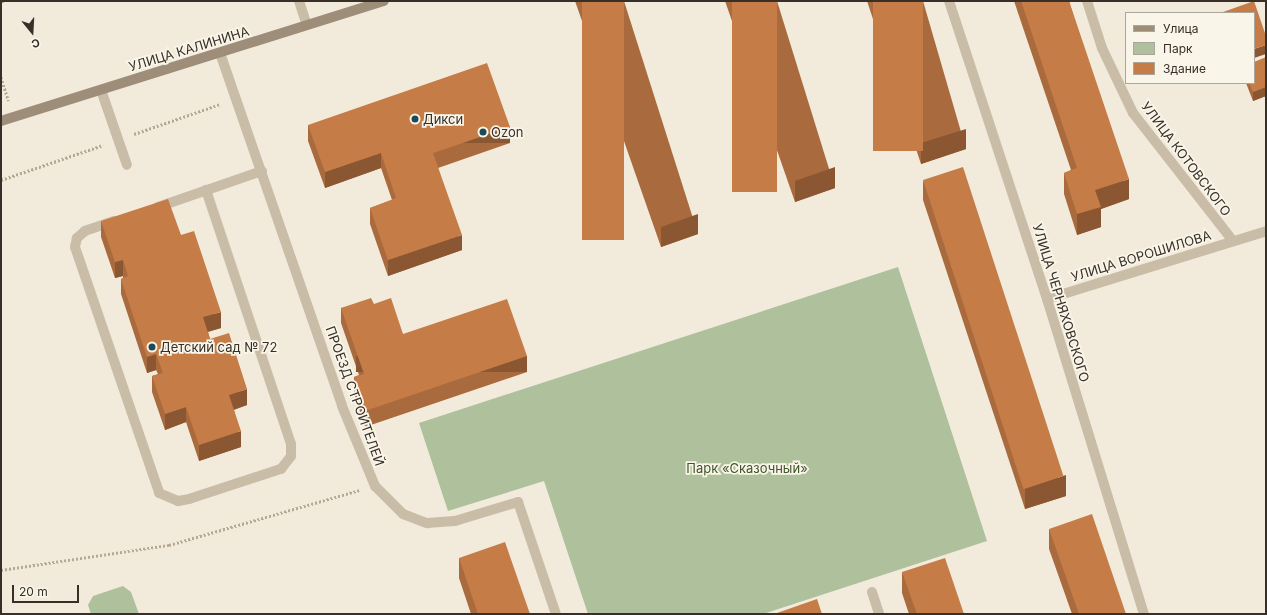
<!DOCTYPE html>
<meta charset="utf-8">
<style>
body{margin:0}
#map{position:relative;width:1267px;height:615px;overflow:hidden;background:#f2ebdc;font-family:Inter,sans-serif}
div>[style]{position:absolute}
[style*='--x']{left:calc(var(--x)*1px);top:calc(var(--y)*1px);width:calc(var(--w)*1px);rotate:calc(var(--a)*1deg)}
.green>*{inset:0;background:#aec19c}
.path>*{height:2.5px;margin-top:-1.25px;transform-origin:0;background:repeating-linear-gradient(90deg,#b6a892 0 2px,transparent 0 4px)}
.lane>*{height:10px;margin:-5px;padding:0 5px;transform-origin:5px;border-radius:5px;background:#cabda8}
.street>*{height:10px;margin:-5px;padding:0 5px;transform-origin:5px;border-radius:5px;background:#cabda8}
.secondary>*{height:10px;margin:-5px;padding:0 5px;transform-origin:5px;border-radius:5px;background:#9e8d79}
.wall>*{inset:0;background:#a96b3d}
.shaded-wall>*{inset:0;background:#8a5732;transform-origin:0 0}
.building>*{inset:0;background:#c57c47;transform-origin:0 0}
.dots>*{width:11px;height:11px;translate:-50% -50%;box-sizing:border-box;border:2px solid #f9f5e8;border-radius:50%}
span{translate:-50% -50%;white-space:nowrap;text-align:center;line-height:1.15;-webkit-text-stroke:3.5px #f9f5e8;paint-order:stroke}
.street-label{font-size:13px;color:#372f28}
.poi-label{font-size:13px;color:#372f28}
.left{translate:0 -50%;text-align:left}
.park-label{font-size:13px;color:#3f552c}
.frame{position:absolute;inset:0;border:2px solid #372f28;pointer-events:none}
.legend{position:absolute;left:1125px;top:12px;width:130px;height:72px;box-sizing:border-box;background:#f9f5e8;border:1px solid #aba69b;margin:0;padding:5px 7px;list-style:none;font-size:12px;color:#372f28}
.legend li{display:flex;align-items:center;gap:8px;height:20px}
.legend b{width:20px;border:1px solid #aba69b}
.north{position:absolute;left:12px;top:12px;width:40px;height:40px;-webkit-text-stroke:3px #f9f5e8;paint-order:stroke;rotate:162deg;font-size:11px;font-weight:700;line-height:16px;text-align:center;color:#372f28}
.north::after{content:'';display:block;margin:auto;width:14px;height:18px;background:#372f28;clip-path:polygon(50% 0,100% 100%,50% 72%,0 100%)}
.scale{position:absolute;left:12px;top:585px;width:67px;height:18px;box-sizing:border-box;border:2px solid #372f28;border-top:0;padding-left:5px;font-size:12px;line-height:14px;white-space:nowrap;color:#372f28;-webkit-text-stroke:3px #f9f5e8;paint-order:stroke}
</style>
<div id="map">
<div class="green">
<div style="clip-path:polygon(898px 267px,987px 541px,763px 614px,588px 614px,544px 481px,448px 511px,419px 423px)"></div>
<div style="clip-path:polygon(123px 586px,131px 592px,139px 614px,91px 614px,88px 605px,93px 596px)"></div>
</div>
<div class="path">
<div style="--x:1;--y:77;--w:25;--a:72"></div>
<div style="--x:134;--y:134;--w:91;--a:-19.2"></div>
<div style="--x:1;--y:180;--w:108;--a:-18.9"></div>
<div style="--x:1;--y:570;--w:170;--a:-8.5"></div>
<div style="--x:169;--y:545;--w:198;--a:-16.1"></div>
</div>
<div class="lane">
<div style="--x:299;--y:1;--w:25;--a:72"></div>
<div style="--x:101;--y:90;--w:79;--a:70.9"></div>
<div style="--x:158;--y:207;--w:110;--a:-19.1"></div>
<div style="--x:114;--y:221;--w:31;--a:161"></div>
<div style="--x:85;--y:231;--w:11;--a:139"></div>
<div style="--x:77;--y:238;--w:9;--a:103"></div>
<div style="--x:75;--y:247;--w:260;--a:71.1"></div>
<div style="--x:159;--y:493;--w:21;--a:23"></div>
<div style="--x:178;--y:501;--w:11;--a:-10"></div>
<div style="--x:189;--y:499;--w:97;--a:-18.1"></div>
<div style="--x:281;--y:469;--w:16;--a:-52"></div>
<div style="--x:291;--y:456;--w:12;--a:-90"></div>
<div style="--x:291;--y:444;--w:268;--a:-108.5"></div>
<div style="--x:872;--y:592;--w:23;--a:72"></div>
</div>
<div class="street">
<div style="--x:949;--y:1;--w:314;--a:71.8"></div>
<div style="--x:1047;--y:299;--w:330;--a:72.9"></div>
<div style="--x:1087;--y:1;--w:49;--a:72.3"></div>
<div style="--x:1102;--y:48;--w:72;--a:64.5"></div>
<div style="--x:1133;--y:113;--w:162;--a:52"></div>
<div style="--x:220;--y:53;--w:373;--a:70.9"></div>
<div style="--x:342;--y:406;--w:87;--a:67.6"></div>
<div style="--x:375;--y:486;--w:40;--a:45"></div>
<div style="--x:403;--y:514;--w:26;--a:21"></div>
<div style="--x:427;--y:523;--w:28;--a:-4"></div>
<div style="--x:455;--y:521;--w:66;--a:-16.8"></div>
<div style="--x:518;--y:502;--w:118;--a:71.3"></div>
<div style="--x:1047;--y:299;--w:229;--a:-17.2"></div>
</div>
<div class="secondary">
<div style="--x:1;--y:121;--w:401;--a:-17.4"></div>
</div>
<div class="wall">
<div style="clip-path:polygon(575px 1px,624px 1px,698px 234px,661px 247px)"></div>
<div style="clip-path:polygon(725px 1px,777px 1px,835px 188px,795px 202px)"></div>
<div style="clip-path:polygon(867px 1px,923px 1px,966px 149px,921px 164px)"></div>
<div style="clip-path:polygon(1014px 1px,1069px 1px,1129px 199px,1101px 209px,1101px 227px,1077px 235px,1064px 194px,1064px 173px,1071px 170px)"></div>
<div style="clip-path:polygon(1266px 57px,1266px 96px,1253px 101px,1246px 83px,1254px 83px)"></div>
<div style="clip-path:polygon(308px 125px,510px 143px,438px 168px,462px 250px,388px 276px,370px 224px,370px 208px,392px 200px,381px 168px,325px 188px,308px 141px)"></div>
<div style="clip-path:polygon(923px 180px,1066px 496px,1025px 509px,923px 200px)"></div>
<div style="clip-path:polygon(101px 221px,181px 235px,221px 328px,208px 332px,210px 339px,247px 405px,234px 410px,241px 447px,199px 461px,186px 422px,165px 430px,152px 392px,152px 376px,158px 374px,156px 370px,147px 373px,121px 294px,121px 279px,123px 278px,123px 276px,115px 278px,101px 237px)"></div>
<div style="clip-path:polygon(374px 304px,403px 334px,527px 372px,365px 427px,354px 393px,354px 377px,359px 375px,341px 323px,341px 308px)"></div>
<div style="clip-path:polygon(1049px 529px,1126px 614px,1072px 614px,1049px 549px)"></div>
<div style="clip-path:polygon(459px 558px,530px 614px,471px 614px,459px 578px)"></div>
<div style="clip-path:polygon(902px 572px,964px 614px,909px 614px,902px 593px)"></div>
</div>
<div class="shaded-wall">
<div style="clip-path:polygon(1px 1px,9px 1px,1px 3px)"></div>
<div style="clip-path:polygon(1266px 45px,1266px 54px,1254px 58px,1254px 49px)"></div>
<div style="clip-path:polygon(1266px 87px,1266px 96px,1253px 101px,1253px 92px)"></div>
<div style="left:510px;top:127px;width:16px;height:81px;rotate:90deg"></div>
<div style="clip-path:polygon(966px 129px,966px 149px,921px 164px,921px 143px)"></div>
<div style="clip-path:polygon(381px 153px,381px 168px,325px 188px,325px 172px)"></div>
<div style="clip-path:polygon(835px 167px,835px 188px,795px 202px,795px 181px)"></div>
<div style="clip-path:polygon(1129px 179px,1129px 199px,1101px 209px,1101px 227px,1077px 235px,1077px 214px,1095px 190px)"></div>
<div style="clip-path:polygon(698px 214px,698px 234px,661px 247px,661px 227px)"></div>
<div style="clip-path:polygon(462px 235px,462px 250px,388px 276px,388px 260px)"></div>
<div style="clip-path:polygon(123px 260px,123px 276px,115px 278px,115px 262px)"></div>
<div style="clip-path:polygon(221px 312px,221px 328px,203px 333px,203px 317px)"></div>
<div style="clip-path:polygon(156px 354px,156px 370px,147px 373px,147px 357px)"></div>
<div style="left:527px;top:356px;width:16px;height:171px;rotate:90deg"></div>
<div style="clip-path:polygon(247px 389px,247px 405px,229px 411px,229px 395px)"></div>
<div style="clip-path:polygon(186px 407px,186px 422px,165px 430px,165px 414px)"></div>
<div style="clip-path:polygon(241px 431px,241px 447px,199px 461px,199px 445px)"></div>
<div style="clip-path:polygon(1066px 475px,1066px 496px,1025px 509px,1025px 489px)"></div>
</div>
<div class="building">
<div style="left:582px;top:1px;width:42px;height:239px"></div>
<div style="left:732px;top:1px;width:45px;height:191px"></div>
<div style="left:873px;top:1px;width:50px;height:150px"></div>
<div style="clip-path:polygon(1021px 1px,1069px 1px,1129px 179px,1095px 190px,1101px 207px,1077px 214px,1064px 173px,1077px 168px)"></div>
<div style="clip-path:polygon(1254px 1px,1266px 36px,1266px 45px,1254px 49px,1254px 13px,1223px 13px,1223px 12px)"></div>
<div style="clip-path:polygon(1266px 57px,1266px 87px,1253px 92px,1249px 83px,1254px 83px,1254px 62px)"></div>
<div style="clip-path:polygon(487px 63px,510px 127px,433px 153px,462px 235px,388px 260px,370px 208px,396px 198px,381px 153px,325px 172px,308px 125px)"></div>
<div style="left:963px;top:167px;width:325px;height:42px;rotate:72deg"></div>
<div style="clip-path:polygon(168px 199px,181px 235px,194px 231px,221px 312px,203px 317px,210px 339px,229px 333px,247px 389px,229px 395px,241px 431px,199px 445px,186px 407px,165px 414px,152px 376px,163px 373px,156px 354px,147px 357px,121px 279px,128px 276px,123px 260px,115px 262px,101px 221px)"></div>
<div style="clip-path:polygon(371px 298px,374px 304px,391px 298px,403px 334px,507px 299px,527px 356px,365px 411px,354px 377px,364px 374px,341px 308px)"></div>
<div style="clip-path:polygon(1092px 514px,1126px 614px,1079px 614px,1049px 529px)"></div>
<div style="clip-path:polygon(505px 542px,530px 614px,478px 614px,459px 558px)"></div>
<div style="clip-path:polygon(945px 558px,964px 614px,917px 614px,902px 572px)"></div>
<div style="clip-path:polygon(817px 599px,822px 614px,777px 614px,777px 613px)"></div>
</div>
<div class="dots">
<div style="left:415px;top:119px;background:#1e4a58"></div>
<div style="left:483px;top:132px;background:#1e4a58"></div>
<div style="left:152px;top:347px;background:#1e4a58"></div>
</div>
<div class="street-label">
<span style="left:189px;top:49px;rotate:-17deg">УЛИЦА КАЛИНИНА</span>
<span style="left:1186px;top:159px;rotate:53deg">УЛИЦА КОТОВСКОГО</span>
<span style="left:1141px;top:256px;rotate:-17deg">УЛИЦА ВОРОШИЛОВА</span>
<span style="left:1061px;top:303px;rotate:73deg">УЛИЦА ЧЕРНЯХОВСКОГО</span>
<span style="left:355px;top:396px;rotate:70deg">ПРОЕЗД СТРОИТЕЛЕЙ</span>
</div>
<div class="poi-label">
<span class="left" style="left:423px;top:119px">Дикси</span>
<span class="left" style="left:491px;top:132px">Ozon</span>
<span class="left" style="left:160px;top:347px">Детский сад № 72</span>
</div>
<div class="park-label">
<span style="left:747px;top:468px">Парк «Сказочный»</span>
</div>
<div class="frame"></div>
<ul class="legend">
<li><b style="height:5px;background:#9e8d79"></b>Улица</li>
<li><b style="height:11px;background:#aec19c"></b>Парк</li>
<li><b style="height:11px;background:#c57c47"></b>Здание</li>
</ul>
<div class="north">С</div>
<div class="scale">20 m</div>
</div>
